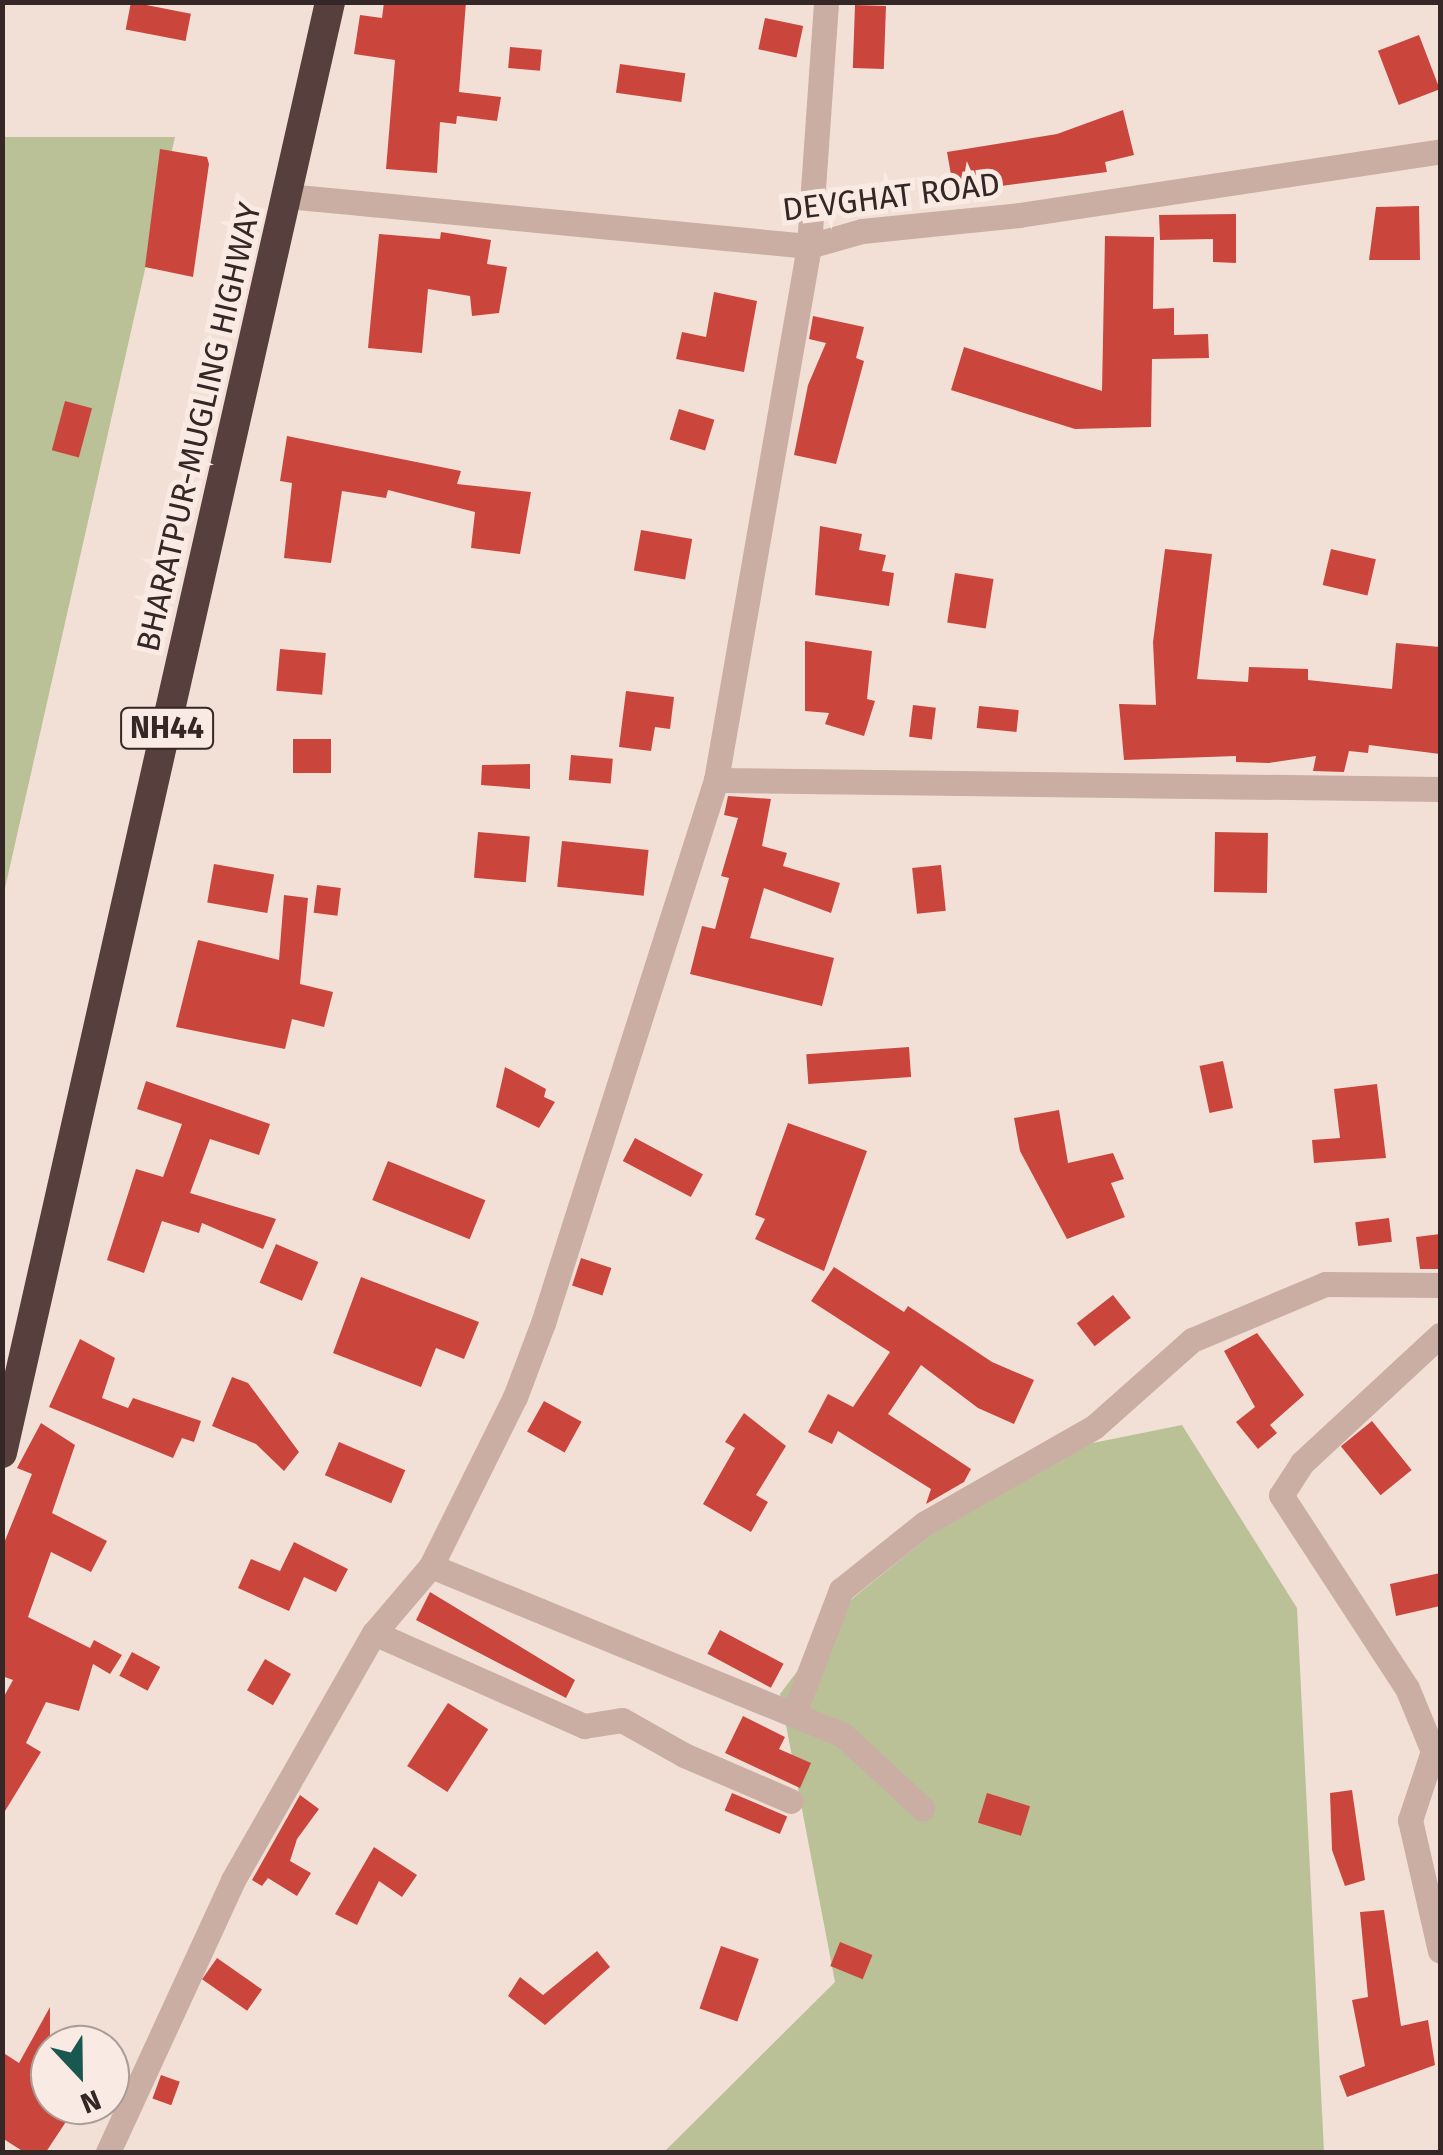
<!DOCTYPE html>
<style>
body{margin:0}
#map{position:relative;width:1443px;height:2155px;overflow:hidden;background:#f2e0d7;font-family:"Fira Sans",sans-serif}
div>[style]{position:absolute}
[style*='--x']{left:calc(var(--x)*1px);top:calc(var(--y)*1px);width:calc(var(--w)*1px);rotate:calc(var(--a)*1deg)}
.green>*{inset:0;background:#bac197}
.building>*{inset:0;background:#ca463d;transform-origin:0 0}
.minor>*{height:25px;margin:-12.5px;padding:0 12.5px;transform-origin:12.5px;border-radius:12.5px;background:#caaea3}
.highway>*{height:30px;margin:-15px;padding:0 15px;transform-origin:15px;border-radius:15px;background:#563f3c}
span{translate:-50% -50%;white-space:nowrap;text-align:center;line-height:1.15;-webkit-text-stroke:10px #f9ebe3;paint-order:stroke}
.shield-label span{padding:2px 8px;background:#f9ebe3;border:2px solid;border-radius:8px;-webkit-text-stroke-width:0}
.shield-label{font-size:30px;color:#342725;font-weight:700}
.street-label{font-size:32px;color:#342725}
.frame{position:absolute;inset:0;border:5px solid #342725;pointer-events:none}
.north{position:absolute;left:30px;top:2025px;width:100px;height:100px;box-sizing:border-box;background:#f9ebe3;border:2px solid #aa9d97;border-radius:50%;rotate:158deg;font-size:28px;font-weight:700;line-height:40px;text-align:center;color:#342725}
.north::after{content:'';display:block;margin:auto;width:35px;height:45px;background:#1a5750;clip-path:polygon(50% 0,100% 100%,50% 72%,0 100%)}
</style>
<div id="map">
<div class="green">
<div style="clip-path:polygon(3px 137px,175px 137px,3px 897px)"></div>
<div style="clip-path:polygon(1182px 1425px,1297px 1608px,1324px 2152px,664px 2152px,835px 1982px,780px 1694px,853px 1598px,1028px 1456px)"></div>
</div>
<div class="building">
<div style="left:131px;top:2px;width:61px;height:28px;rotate:11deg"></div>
<div style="clip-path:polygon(384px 2px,466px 2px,459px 92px,501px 97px,497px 121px,457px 116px,456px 124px,440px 122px,437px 173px,386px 169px,395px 60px,354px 54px,360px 15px,382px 18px)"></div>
<div style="left:855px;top:5px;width:31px;height:63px;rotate:2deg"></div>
<div style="left:765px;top:18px;width:39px;height:32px;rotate:12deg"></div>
<div style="left:1419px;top:35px;width:58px;height:44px;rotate:69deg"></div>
<div style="left:510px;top:47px;width:32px;height:21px;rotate:5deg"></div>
<div style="left:620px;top:64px;width:66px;height:29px;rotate:8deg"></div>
<div style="clip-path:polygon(1123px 110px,1134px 155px,1105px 162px,1107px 172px,954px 192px,947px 152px,1057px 134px)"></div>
<div style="clip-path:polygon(160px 149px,207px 157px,209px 164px,193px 277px,145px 267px)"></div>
<div style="clip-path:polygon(1419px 206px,1420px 260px,1369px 260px,1376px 207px)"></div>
<div style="clip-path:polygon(1236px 214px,1236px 263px,1213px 262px,1213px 239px,1160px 240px,1159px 215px)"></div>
<div style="clip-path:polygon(441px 232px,491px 240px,487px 264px,507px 267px,499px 313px,472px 316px,470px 296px,428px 289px,422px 353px,368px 348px,379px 234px,440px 239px)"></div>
<div style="clip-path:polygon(1105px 236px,1154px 237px,1153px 309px,1174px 308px,1174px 335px,1208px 334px,1209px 358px,1152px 359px,1151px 427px,1075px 429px,951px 390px,964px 347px,1102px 391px)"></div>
<div style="clip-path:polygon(714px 292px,757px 301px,744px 372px,676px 359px,682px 332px,706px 337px)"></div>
<div style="clip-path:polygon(813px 316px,864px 327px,856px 358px,864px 361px,836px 464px,794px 455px,808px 385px,826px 343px,809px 339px)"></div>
<div style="left:65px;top:401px;width:28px;height:51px;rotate:15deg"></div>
<div style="left:679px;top:409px;width:37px;height:32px;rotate:17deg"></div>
<div style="clip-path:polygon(287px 436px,461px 471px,457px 484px,531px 492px,520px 554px,471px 548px,475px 512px,388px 490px,386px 498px,342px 491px,331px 563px,284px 558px,292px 483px,280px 481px)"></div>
<div style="clip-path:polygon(820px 526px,862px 534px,859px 550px,886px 555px,882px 571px,894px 573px,889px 606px,815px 595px)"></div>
<div style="left:641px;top:530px;width:52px;height:41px;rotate:10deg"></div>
<div style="clip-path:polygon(1165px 549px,1212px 554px,1197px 679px,1248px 682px,1249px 667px,1308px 669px,1308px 680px,1392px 689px,1396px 643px,1440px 647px,1440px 754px,1369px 745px,1368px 753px,1349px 751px,1344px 772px,1313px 771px,1316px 756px,1269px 763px,1236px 762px,1236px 756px,1124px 760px,1119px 704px,1156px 705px,1153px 642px)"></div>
<div style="left:1331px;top:549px;width:46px;height:37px;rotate:13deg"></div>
<div style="left:955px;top:573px;width:39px;height:50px;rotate:9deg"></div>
<div style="clip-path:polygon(805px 641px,872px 651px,867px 699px,875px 701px,864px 736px,825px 724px,829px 713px,805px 711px)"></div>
<div style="left:280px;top:649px;width:46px;height:42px;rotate:5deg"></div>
<div style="clip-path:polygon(626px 691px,674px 697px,670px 729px,655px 727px,651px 751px,619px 747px)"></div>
<div style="left:913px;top:705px;width:23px;height:32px;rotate:7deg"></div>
<div style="left:979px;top:706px;width:40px;height:22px;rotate:6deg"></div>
<div style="left:293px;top:739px;width:38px;height:34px"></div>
<div style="left:571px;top:755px;width:42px;height:25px;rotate:5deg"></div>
<div style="clip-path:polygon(530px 764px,530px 789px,481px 785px,482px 765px)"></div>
<div style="clip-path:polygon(728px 796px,771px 799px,762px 846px,787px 853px,783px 866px,840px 883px,831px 913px,764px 888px,750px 938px,834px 958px,822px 1006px,690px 974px,702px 926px,715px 929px,729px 878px,721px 876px,738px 818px,724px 815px)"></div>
<div style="left:478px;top:832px;width:52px;height:46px;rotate:5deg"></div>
<div style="left:1268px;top:833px;width:60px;height:53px;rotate:91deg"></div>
<div style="left:562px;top:841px;width:87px;height:46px;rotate:6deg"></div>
<div style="left:214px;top:864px;width:61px;height:39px;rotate:10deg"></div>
<div style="left:941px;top:865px;width:46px;height:29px;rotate:84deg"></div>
<div style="left:317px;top:885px;width:24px;height:28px;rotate:7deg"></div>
<div style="clip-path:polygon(284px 895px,308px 898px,300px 984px,333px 992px,324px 1027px,292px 1019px,285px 1049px,176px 1027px,198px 940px,279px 960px)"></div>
<div style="left:909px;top:1047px;width:30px;height:103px;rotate:86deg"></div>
<div style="left:1223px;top:1061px;width:48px;height:24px;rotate:78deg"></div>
<div style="clip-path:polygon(505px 1067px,546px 1089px,544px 1097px,555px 1102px,539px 1128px,496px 1107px)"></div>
<div style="clip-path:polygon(146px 1081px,270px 1124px,259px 1155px,210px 1139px,190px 1193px,276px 1219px,263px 1249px,202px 1223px,199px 1233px,162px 1221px,144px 1273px,107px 1260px,136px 1169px,163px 1177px,182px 1124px,137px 1109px)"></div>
<div style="clip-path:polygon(1377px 1084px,1386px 1158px,1314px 1163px,1312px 1140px,1340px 1138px,1334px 1089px)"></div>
<div style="clip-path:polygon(1059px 1110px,1068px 1163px,1113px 1153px,1124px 1179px,1111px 1183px,1125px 1217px,1067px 1239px,1020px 1151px,1014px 1118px)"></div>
<div style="clip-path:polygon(788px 1123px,867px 1151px,824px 1271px,755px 1239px,765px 1219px,755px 1215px)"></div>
<div style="left:635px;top:1138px;width:77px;height:26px;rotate:28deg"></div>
<div style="left:388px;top:1161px;width:105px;height:42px;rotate:22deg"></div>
<div style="left:1389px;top:1218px;width:24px;height:34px;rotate:83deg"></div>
<div style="clip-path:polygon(1440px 1234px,1440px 1269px,1420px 1269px,1416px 1237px)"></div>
<div style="left:276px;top:1244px;width:46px;height:42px;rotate:23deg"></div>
<div style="left:581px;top:1258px;width:32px;height:29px;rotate:18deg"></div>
<div style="clip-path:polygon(834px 1267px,904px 1312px,908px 1306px,992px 1362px,1034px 1380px,1014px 1424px,978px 1408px,921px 1365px,888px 1414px,971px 1469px,964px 1482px,926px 1504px,931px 1489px,838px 1431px,832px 1444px,808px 1432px,828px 1394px,853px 1407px,890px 1352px,811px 1301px)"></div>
<div style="clip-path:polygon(361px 1277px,479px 1322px,464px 1359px,436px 1348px,421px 1387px,333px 1353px)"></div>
<div style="left:1113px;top:1295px;width:29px;height:46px;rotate:52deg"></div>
<div style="clip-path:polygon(1257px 1333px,1304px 1395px,1270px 1425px,1277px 1433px,1258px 1449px,1236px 1422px,1255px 1407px,1224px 1351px)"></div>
<div style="clip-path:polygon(80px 1339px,115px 1358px,102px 1398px,128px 1408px,133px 1398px,201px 1421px,194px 1442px,182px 1438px,173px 1458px,49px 1407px)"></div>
<div style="clip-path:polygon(232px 1377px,248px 1383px,299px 1452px,284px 1471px,256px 1444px,212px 1426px)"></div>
<div style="left:544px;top:1401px;width:43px;height:35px;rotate:29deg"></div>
<div style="clip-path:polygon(744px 1413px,786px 1446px,756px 1495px,768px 1502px,751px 1532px,703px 1504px,735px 1448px,725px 1442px)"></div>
<div style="left:1372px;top:1421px;width:63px;height:40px;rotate:51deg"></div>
<div style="clip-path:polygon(41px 1423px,75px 1445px,52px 1513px,107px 1541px,91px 1572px,51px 1552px,28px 1617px,90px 1648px,94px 1640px,122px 1655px,110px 1674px,93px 1664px,79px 1711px,46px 1702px,26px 1743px,41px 1752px,2px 1816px,2px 1700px,13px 1680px,2px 1676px,2px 1548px,32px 1474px,17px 1468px)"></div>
<div style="left:339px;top:1442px;width:72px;height:36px;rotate:23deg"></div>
<div style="clip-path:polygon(294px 1542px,348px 1569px,336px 1592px,304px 1577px,289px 1611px,238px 1588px,251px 1559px,280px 1571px)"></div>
<div style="clip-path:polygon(1440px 1573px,1440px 1606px,1396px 1616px,1390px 1584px)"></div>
<div style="clip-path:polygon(430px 1592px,575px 1680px,566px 1698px,416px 1620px)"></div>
<div style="left:720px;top:1630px;width:72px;height:27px;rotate:28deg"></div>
<div style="left:132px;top:1652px;width:32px;height:27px;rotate:28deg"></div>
<div style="left:265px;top:1659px;width:30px;height:36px;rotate:30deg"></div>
<div style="left:448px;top:1703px;width:48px;height:75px;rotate:33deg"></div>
<div style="clip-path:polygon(743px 1716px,785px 1737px,779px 1749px,811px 1763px,800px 1788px,725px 1753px)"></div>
<div style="clip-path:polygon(1352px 1790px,1365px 1880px,1345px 1886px,1332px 1850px,1330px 1793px)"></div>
<div style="left:732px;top:1793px;width:60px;height:19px;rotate:23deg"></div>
<div style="left:987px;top:1793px;width:45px;height:31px;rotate:17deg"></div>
<div style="clip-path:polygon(300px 1795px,319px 1809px,297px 1839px,290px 1861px,311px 1873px,297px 1896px,268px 1878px,262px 1886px,252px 1880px)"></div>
<div style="clip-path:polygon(374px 1847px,417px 1875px,402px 1897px,379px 1881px,357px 1925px,335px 1914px)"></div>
<div style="clip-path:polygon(1384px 1910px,1401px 2026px,1428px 2020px,1435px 2065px,1347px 2097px,1339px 2076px,1365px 2066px,1352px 2000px,1368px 1997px,1360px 1912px)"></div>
<div style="left:840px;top:1942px;width:35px;height:26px;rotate:22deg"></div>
<div style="left:721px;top:1946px;width:40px;height:66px;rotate:19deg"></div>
<div style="clip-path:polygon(597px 1951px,610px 1967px,545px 2025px,508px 1996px,520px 1977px,543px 1995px)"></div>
<div style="left:217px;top:1958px;width:55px;height:26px;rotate:35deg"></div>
<div style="clip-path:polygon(50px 2007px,50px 2105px,77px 2105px,46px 2152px,24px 2152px,2px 2138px,2px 2052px,19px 2063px)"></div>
<div style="left:161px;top:2075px;width:20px;height:25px;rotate:20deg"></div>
</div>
<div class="minor">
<div style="--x:287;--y:196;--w:524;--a:5.47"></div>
<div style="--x:809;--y:246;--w:55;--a:-15.8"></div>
<div style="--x:862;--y:231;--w:158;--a:-5.8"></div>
<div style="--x:1019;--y:215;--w:426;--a:-8.6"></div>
<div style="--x:716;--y:780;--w:724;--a:0.71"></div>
<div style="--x:1440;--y:1335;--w:188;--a:137.2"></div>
<div style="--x:1302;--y:1463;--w:38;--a:123"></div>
<div style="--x:1281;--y:1495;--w:230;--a:56.9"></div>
<div style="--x:1407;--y:1688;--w:68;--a:67.6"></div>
<div style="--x:1433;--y:1751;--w:73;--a:108.4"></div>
<div style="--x:1410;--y:1820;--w:134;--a:77.1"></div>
<div style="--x:431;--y:1566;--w:445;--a:22.3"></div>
<div style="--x:843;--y:1735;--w:108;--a:42.7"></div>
<div style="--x:374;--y:1633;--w:230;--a:23.9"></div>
<div style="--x:584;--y:1726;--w:38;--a:-9"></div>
<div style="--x:622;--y:1720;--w:71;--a:29.4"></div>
<div style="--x:684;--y:1755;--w:116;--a:23.3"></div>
<div style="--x:794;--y:1713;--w:132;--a:-69.1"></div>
<div style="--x:841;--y:1590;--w:107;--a:-38.6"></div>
<div style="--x:925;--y:1523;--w:194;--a:-29.6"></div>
<div style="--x:1094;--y:1427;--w:131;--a:-41.6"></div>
<div style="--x:1192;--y:1340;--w:144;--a:-22.8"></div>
<div style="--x:1325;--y:1284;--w:115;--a:0.5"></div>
<div style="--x:108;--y:2152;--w:299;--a:-65.3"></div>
<div style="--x:233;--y:1880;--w:284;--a:-60.3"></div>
<div style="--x:374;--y:1633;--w:88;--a:-49.6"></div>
<div style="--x:431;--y:1566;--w:189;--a:-63.6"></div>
<div style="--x:515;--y:1397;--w:79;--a:-69.3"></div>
<div style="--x:543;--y:1323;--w:570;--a:-72.33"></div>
<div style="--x:716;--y:780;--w:542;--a:-80.12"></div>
<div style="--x:809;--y:246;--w:245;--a:-86"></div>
</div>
<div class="highway">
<div style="--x:2;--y:1453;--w:1488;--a:-77.26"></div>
</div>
<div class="shield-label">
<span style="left:167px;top:728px">NH44</span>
</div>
<div class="street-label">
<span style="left:891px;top:197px;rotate:-7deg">DEVGHAT ROAD</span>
<span style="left:199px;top:427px;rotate:-77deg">BHARATPUR-MUGLING HIGHWAY</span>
</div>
<div class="frame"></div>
<div class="north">N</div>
</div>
